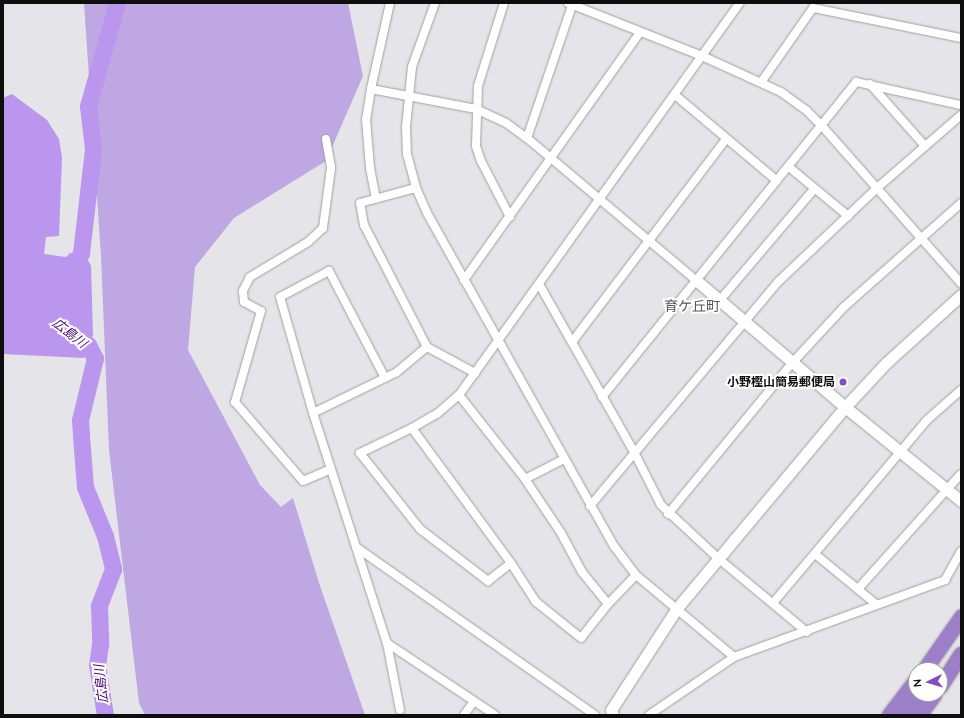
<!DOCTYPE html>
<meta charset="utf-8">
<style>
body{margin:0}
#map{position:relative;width:964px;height:718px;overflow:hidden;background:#e5e4e8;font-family:Quicksand,"Noto Sans JP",sans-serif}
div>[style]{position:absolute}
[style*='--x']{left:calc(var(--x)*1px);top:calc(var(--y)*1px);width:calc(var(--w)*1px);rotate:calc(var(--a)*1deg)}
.green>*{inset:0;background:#bea7e2}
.water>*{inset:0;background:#ba96ee}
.river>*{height:17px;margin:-8.5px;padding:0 8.5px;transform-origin:8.5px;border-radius:8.5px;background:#ba96ee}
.roads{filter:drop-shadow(0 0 1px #a1a0a4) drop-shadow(0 0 1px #a1a0a4)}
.street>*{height:8px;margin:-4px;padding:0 4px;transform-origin:4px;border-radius:4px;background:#fff}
.secondary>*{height:11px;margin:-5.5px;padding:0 5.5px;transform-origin:5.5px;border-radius:5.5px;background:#fff}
.highway>*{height:15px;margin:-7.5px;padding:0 7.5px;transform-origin:7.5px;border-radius:7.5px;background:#9d7ec9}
.dots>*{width:11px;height:11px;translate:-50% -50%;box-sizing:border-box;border:2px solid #fff;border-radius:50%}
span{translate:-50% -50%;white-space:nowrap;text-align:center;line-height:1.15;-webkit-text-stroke:4px #fff;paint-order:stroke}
.poi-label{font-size:12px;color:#0e0e0f;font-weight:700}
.right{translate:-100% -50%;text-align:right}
.water-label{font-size:13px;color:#40016f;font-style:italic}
.quarter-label{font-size:14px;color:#575659}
.frame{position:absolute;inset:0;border:4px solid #0e0e0f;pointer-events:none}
.north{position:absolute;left:908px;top:662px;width:40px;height:40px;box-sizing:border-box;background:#fff;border:1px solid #9f9f9f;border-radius:50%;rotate:265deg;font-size:11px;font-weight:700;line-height:16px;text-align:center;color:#0e0e0f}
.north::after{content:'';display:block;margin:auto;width:14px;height:18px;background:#834cc3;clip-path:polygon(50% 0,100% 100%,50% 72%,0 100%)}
</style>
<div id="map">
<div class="green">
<div style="clip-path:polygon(84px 3px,348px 3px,363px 76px,326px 161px,234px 218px,195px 267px,188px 350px,260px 485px,281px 507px,293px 498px,320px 586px,365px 715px,145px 715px,139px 703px,109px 450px,101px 256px)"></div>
</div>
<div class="water">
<div style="clip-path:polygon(12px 94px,47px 120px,59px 139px,62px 158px,59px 236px,46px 237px,44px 254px,66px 257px,70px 253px,85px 254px,91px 266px,93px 335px,84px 358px,3px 354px,3px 98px)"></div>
</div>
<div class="river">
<div style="--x:70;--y:273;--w:23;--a:-61"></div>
<div style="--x:81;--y:253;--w:105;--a:-83.4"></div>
<div style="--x:93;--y:149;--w:43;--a:-96.6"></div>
<div style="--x:88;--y:106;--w:107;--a:-74.3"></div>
<div style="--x:69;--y:331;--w:24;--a:36"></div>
<div style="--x:88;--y:345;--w:15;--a:62"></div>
<div style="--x:95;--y:358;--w:64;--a:103.6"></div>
<div style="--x:80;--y:420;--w:16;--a:86"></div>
<div style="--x:81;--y:436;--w:51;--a:85.5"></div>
<div style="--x:85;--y:487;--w:53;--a:67.8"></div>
<div style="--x:105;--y:536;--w:34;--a:76"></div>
<div style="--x:113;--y:569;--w:40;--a:111"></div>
<div style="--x:99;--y:606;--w:38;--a:88"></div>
<div style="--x:100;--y:644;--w:21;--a:98"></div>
<div style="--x:97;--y:665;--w:51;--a:80.9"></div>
</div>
<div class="roads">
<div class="street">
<div style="--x:390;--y:3;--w:88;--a:102.5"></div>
<div style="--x:371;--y:89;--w:107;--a:10.8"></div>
<div style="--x:476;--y:109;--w:33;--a:25"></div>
<div style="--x:506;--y:123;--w:26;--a:36"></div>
<div style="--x:527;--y:138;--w:222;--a:40.1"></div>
<div style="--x:435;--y:3;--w:68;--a:109.8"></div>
<div style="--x:412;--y:67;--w:60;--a:95.7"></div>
<div style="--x:406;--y:127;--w:27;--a:88"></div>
<div style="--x:407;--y:154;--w:35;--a:75"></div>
<div style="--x:416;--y:188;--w:27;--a:66"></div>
<div style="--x:427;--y:213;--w:382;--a:60.7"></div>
<div style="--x:614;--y:546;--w:36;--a:53"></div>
<div style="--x:636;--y:575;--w:128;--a:39.9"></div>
<div style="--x:504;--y:3;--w:87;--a:107.4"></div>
<div style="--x:478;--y:86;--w:60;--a:91.9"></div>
<div style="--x:476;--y:146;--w:16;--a:72"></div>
<div style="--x:481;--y:161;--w:63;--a:62.6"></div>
<div style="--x:568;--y:3;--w:144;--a:21.6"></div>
<div style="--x:702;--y:56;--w:87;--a:24.5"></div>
<div style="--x:781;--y:92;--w:32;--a:36"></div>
<div style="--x:807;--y:111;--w:21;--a:45"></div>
<div style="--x:822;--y:126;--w:210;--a:48.5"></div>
<div style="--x:762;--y:81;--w:89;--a:-55.1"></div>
<div style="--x:813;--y:8;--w:151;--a:11.5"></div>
<div style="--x:870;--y:84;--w:83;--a:48.4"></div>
<div style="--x:371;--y:89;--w:30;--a:99"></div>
<div style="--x:366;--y:119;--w:49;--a:85.3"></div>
<div style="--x:370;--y:168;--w:31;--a:79"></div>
<div style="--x:675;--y:95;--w:133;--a:40.1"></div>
<div style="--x:527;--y:138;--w:143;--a:-71.2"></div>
<div style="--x:326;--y:139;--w:29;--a:80"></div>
<div style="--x:331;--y:168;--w:61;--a:97.6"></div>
<div style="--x:323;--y:228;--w:21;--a:137"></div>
<div style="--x:308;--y:242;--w:68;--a:148.9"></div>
<div style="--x:250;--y:277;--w:16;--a:117"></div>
<div style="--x:243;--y:291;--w:11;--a:85"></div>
<div style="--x:244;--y:302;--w:19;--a:28"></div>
<div style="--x:261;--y:311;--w:95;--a:105.9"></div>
<div style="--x:235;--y:402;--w:104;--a:49.3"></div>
<div style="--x:303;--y:481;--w:30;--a:-23"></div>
<div style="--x:789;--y:167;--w:77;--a:39.7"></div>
<div style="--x:464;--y:280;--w:304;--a:-54.6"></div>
<div style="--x:539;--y:284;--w:195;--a:60.5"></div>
<div style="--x:635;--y:454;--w:57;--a:63"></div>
<div style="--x:661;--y:505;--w:79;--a:43"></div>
<div style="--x:719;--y:559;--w:114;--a:39.7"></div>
<div style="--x:720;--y:300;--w:145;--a:-49.7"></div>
<div style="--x:572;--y:342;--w:255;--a:-52.8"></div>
<div style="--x:427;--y:347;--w:55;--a:28.4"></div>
<div style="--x:385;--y:378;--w:121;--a:-117.6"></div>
<div style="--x:329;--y:271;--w:55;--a:152"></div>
<div style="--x:280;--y:297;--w:121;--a:74.1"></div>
<div style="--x:313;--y:413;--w:242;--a:72.2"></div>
<div style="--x:387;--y:643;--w:68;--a:79"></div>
<div style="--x:459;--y:395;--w:107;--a:51.8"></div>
<div style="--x:525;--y:479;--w:65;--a:56.3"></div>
<div style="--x:561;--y:533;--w:44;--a:61.7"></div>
<div style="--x:582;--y:572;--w:41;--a:50.9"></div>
<div style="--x:608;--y:604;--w:40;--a:-46"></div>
<div style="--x:602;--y:397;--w:405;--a:-51.1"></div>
<div style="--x:856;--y:82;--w:107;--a:12.4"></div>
<div style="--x:313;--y:413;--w:93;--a:-26"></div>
<div style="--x:397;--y:372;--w:39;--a:-40"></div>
<div style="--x:427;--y:347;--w:137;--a:-117.3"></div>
<div style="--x:364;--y:225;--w:22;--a:-100"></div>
<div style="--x:360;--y:203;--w:58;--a:-15"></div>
<div style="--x:412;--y:428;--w:58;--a:154.3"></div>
<div style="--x:360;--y:453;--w:97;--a:51.7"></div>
<div style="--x:420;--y:529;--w:86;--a:37.4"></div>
<div style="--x:488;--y:581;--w:29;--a:-38"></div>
<div style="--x:525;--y:479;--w:44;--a:-27.1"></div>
<div style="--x:590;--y:506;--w:294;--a:-50"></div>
<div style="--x:779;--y:281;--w:135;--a:-43.5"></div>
<div style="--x:877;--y:188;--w:111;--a:-41"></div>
<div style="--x:668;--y:514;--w:197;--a:-50.6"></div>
<div style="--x:793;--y:362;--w:75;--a:-47.2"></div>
<div style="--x:844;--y:307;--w:157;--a:-41.6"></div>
<div style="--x:356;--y:547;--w:292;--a:35.1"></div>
<div style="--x:815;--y:554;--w:80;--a:39.4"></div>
<div style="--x:858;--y:589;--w:154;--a:-48.2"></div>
<div style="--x:773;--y:603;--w:238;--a:-49.9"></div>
<div style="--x:926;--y:421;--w:47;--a:-41.5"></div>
<div style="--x:608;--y:604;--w:43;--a:128.5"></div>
<div style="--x:581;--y:638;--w:58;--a:-141.3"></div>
<div style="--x:536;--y:602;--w:46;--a:-122.7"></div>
<div style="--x:511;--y:563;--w:167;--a:-126.3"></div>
<div style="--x:412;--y:428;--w:30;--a:-30"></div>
<div style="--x:438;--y:413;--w:28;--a:-41"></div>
<div style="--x:459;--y:395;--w:482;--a:-54.4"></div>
<div style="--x:387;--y:643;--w:130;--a:33.7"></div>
<div style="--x:464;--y:715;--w:17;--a:-54"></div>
<div style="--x:649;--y:715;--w:103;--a:-34.3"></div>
<div style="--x:734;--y:657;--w:225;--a:-20"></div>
<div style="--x:945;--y:580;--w:33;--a:-61"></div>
</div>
<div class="secondary">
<div style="--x:697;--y:281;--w:194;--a:40.4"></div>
<div style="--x:845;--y:407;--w:149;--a:39"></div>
<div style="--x:613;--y:715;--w:5;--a:-112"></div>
<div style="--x:611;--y:710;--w:121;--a:-57.1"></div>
<div style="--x:677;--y:608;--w:262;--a:-50.1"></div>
<div style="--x:845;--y:407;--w:60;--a:-47"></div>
<div style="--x:886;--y:363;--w:101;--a:-42.2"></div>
</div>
<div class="highway">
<div style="--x:924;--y:670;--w:65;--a:-55.1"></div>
<div style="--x:940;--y:686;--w:38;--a:-57"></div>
<div style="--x:889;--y:715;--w:44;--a:-52.4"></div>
<div style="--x:904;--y:715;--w:26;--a:-53"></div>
<div style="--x:919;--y:715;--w:26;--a:-54"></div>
</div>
</div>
<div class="dots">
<div style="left:843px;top:382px;background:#834cc3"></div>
</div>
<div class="poi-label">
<span class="right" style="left:835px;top:382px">小野樫山簡易郵便局</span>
</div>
<div class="water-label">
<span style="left:70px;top:333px;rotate:38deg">広島川</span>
<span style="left:101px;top:684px;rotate:-97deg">広島川</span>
</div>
<div class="quarter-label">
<span style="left:692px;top:306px">育ケ丘町</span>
</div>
<div class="frame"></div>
<div class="north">N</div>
</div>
